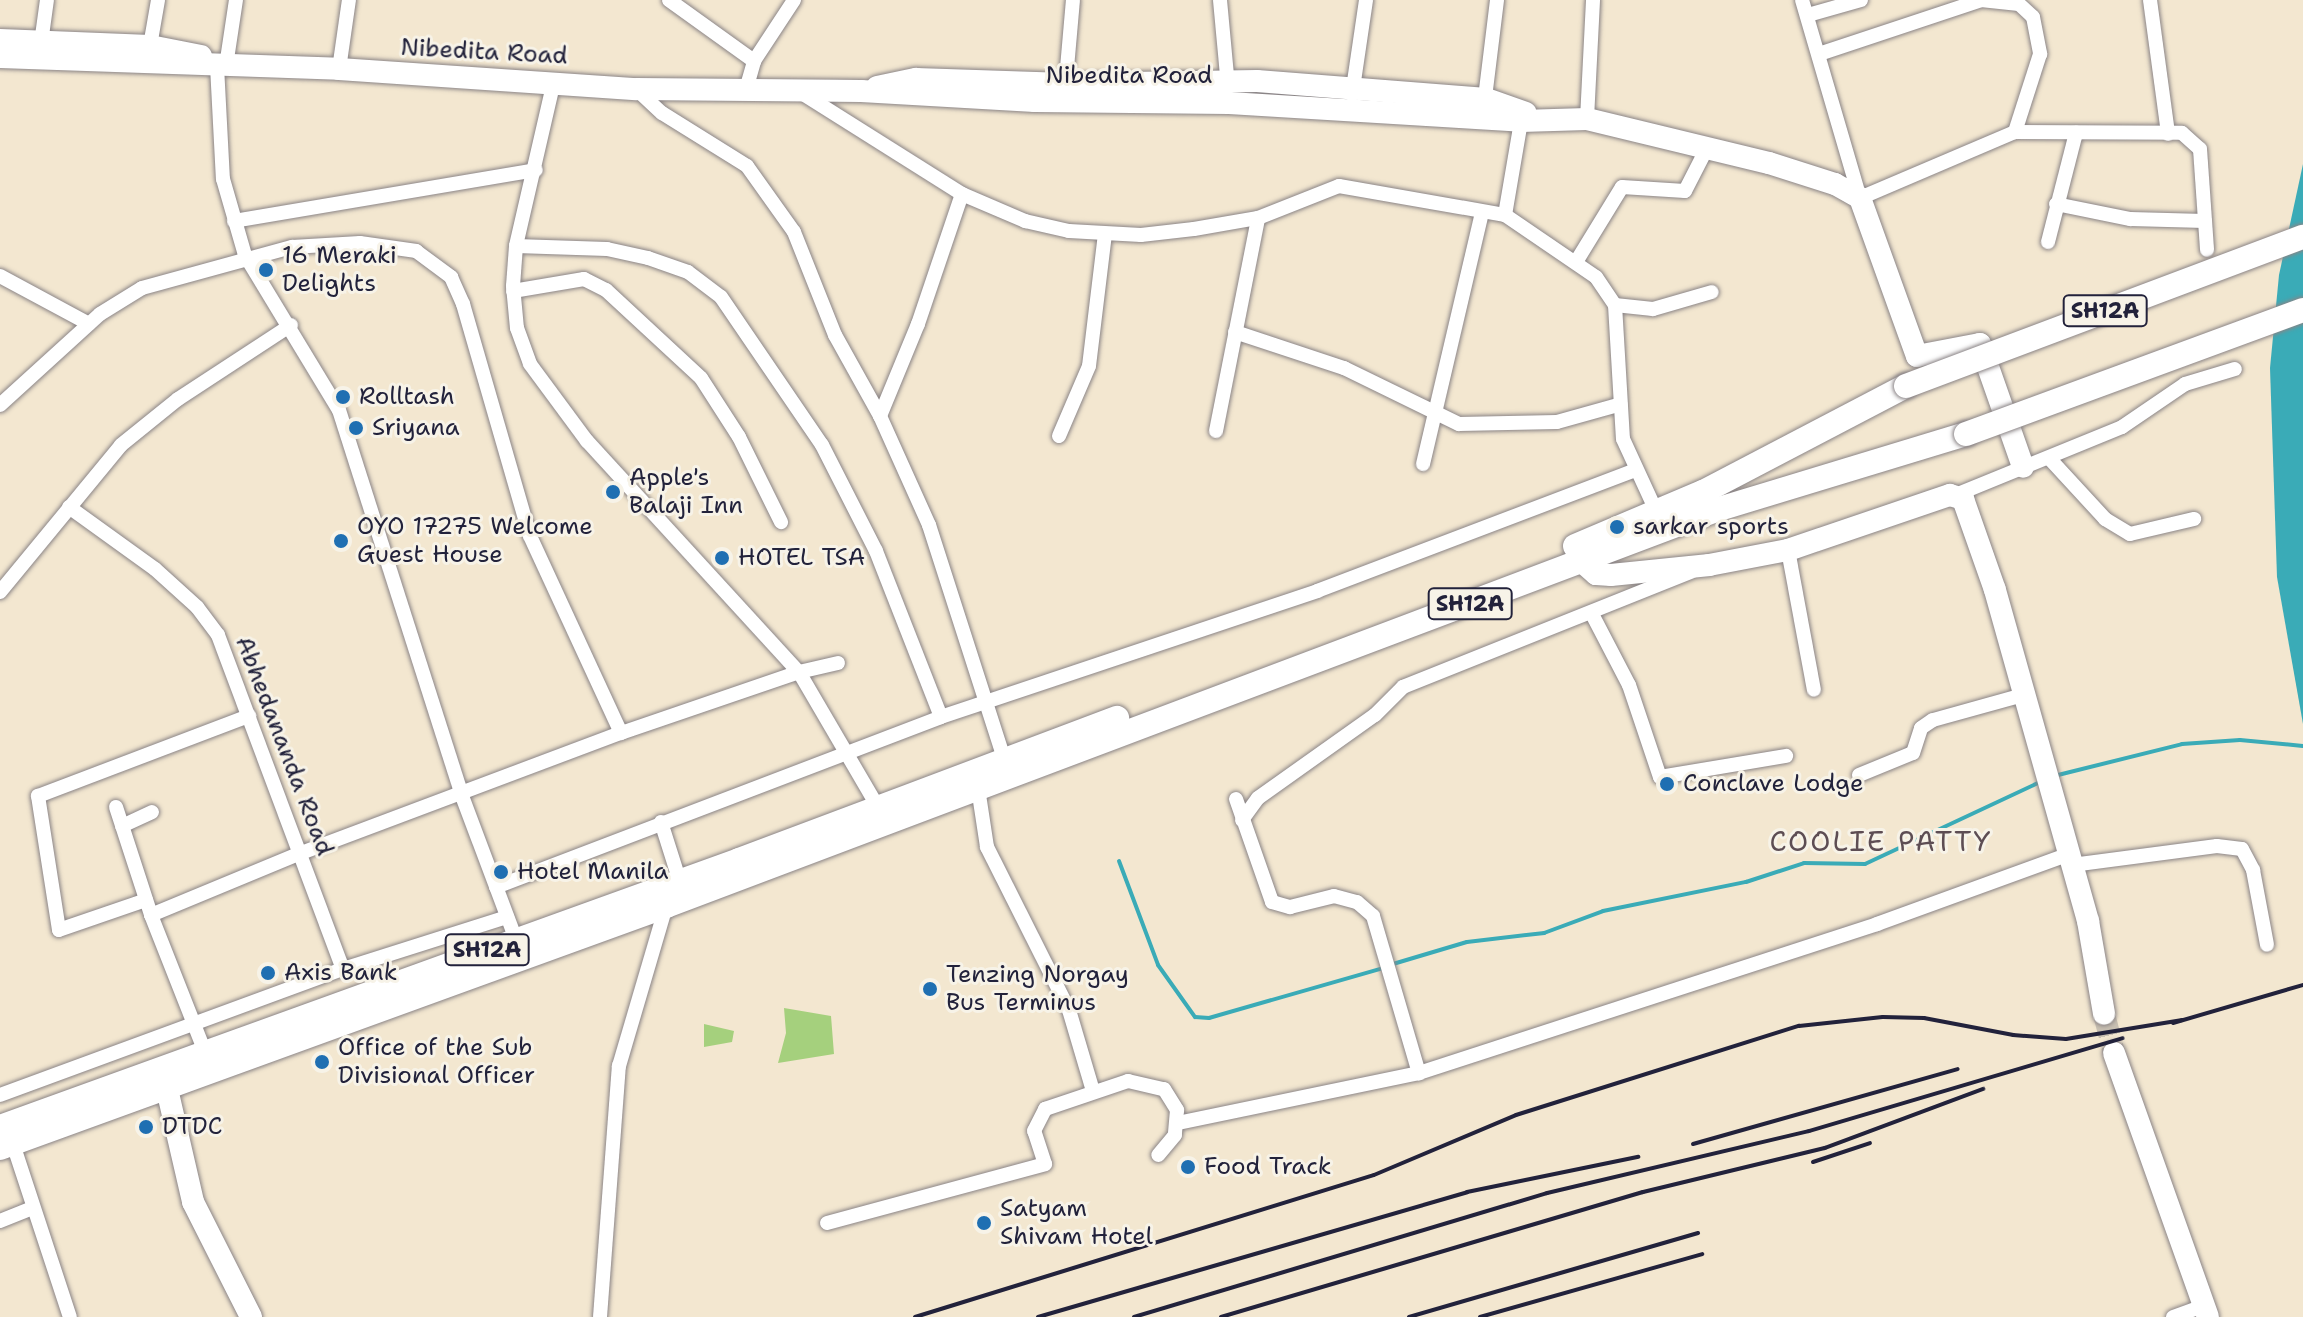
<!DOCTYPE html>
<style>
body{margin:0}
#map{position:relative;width:2303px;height:1317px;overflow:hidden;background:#f3e7d0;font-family:"Shantell Sans",sans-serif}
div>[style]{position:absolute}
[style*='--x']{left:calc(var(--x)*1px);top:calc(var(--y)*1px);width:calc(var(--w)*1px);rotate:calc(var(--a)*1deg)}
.green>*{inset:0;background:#a5d07d}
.water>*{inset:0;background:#3aabb7}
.stream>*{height:4px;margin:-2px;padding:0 2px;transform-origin:2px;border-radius:2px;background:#3aabb7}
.secondary-tunnel>*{height:22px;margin-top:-11px;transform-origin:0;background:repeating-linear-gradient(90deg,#c9c0b2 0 22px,transparent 0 33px)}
.roads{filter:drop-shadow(0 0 2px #8a8486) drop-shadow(0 0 2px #8a8486)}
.street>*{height:14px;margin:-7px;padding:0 7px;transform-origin:7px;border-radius:7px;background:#fff}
.secondary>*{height:22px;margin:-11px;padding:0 11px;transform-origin:11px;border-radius:11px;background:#fff}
.primary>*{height:24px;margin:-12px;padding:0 12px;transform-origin:12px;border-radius:12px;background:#fff}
.rail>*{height:4px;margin:-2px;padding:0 2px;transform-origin:2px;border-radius:2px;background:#22223b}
.bridges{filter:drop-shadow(0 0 2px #8a8486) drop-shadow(0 0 2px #8a8486)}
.primary-bridge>*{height:24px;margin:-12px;padding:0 12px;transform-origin:12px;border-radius:12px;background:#fff}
.dots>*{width:22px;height:22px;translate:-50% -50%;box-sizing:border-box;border:4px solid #f7f3e8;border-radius:50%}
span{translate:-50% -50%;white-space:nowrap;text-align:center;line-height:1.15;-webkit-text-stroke:6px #f7f3e8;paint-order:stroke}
.shield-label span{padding:2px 6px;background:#f7f3e8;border:2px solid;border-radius:6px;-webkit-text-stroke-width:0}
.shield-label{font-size:22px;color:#22223b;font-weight:700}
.street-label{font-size:24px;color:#22223b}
.poi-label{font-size:24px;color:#22223b}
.left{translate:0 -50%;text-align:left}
.quarter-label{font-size:28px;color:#5d4d53;letter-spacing:2px}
</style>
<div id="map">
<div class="green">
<div style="clip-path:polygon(784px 1008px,831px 1016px,834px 1054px,778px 1063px,786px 1033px)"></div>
<div style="clip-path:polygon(704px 1024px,734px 1031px,732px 1042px,704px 1047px)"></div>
</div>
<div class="water">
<div style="clip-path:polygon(2303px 164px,2303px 724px,2277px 577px,2270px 368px,2279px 275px)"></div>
</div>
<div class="stream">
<div style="--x:2054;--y:776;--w:132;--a:-14"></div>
<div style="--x:2182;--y:744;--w:58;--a:-3.9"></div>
<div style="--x:2240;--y:740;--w:63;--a:5.4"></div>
<div style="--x:1119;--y:861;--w:111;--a:69.4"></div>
<div style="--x:1158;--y:965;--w:64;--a:54.6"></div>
<div style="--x:1195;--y:1017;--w:14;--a:4"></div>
<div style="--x:1209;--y:1018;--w:181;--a:-16"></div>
<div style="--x:1393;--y:964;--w:77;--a:-16.6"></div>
<div style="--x:1467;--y:942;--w:78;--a:-6.7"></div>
<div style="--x:1544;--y:933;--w:63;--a:-20.4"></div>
<div style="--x:1603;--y:911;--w:146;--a:-11.5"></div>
<div style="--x:1746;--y:882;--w:61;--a:-18.1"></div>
<div style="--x:1804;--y:863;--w:61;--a:0.9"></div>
<div style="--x:1865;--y:864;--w:195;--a:-25.1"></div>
</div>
<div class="secondary-tunnel">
<div style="--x:2104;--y:1014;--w:40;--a:75.6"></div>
</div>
<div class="roads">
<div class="street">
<div style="--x:669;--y:0;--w:105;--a:35.7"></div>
<div style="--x:1220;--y:0;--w:87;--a:84.7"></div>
<div style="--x:1802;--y:0;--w:206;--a:73.7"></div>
<div style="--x:1860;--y:198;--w:168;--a:-23.1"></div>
<div style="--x:2015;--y:132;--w:167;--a:0.3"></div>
<div style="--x:2182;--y:133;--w:24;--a:42"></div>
<div style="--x:2200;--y:149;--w:101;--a:86"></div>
<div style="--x:2150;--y:0;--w:135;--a:82.3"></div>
<div style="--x:1808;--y:15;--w:55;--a:-15.8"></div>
<div style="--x:41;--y:43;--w:43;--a:-82.1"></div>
<div style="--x:150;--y:46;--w:47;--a:-80.1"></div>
<div style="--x:1819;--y:54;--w:171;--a:-18.4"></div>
<div style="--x:1981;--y:0;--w:38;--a:6"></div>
<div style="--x:2019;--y:4;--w:19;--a:43"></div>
<div style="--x:2033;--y:17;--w:38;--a:79"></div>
<div style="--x:2040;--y:54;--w:82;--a:107.8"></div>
<div style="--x:217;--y:66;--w:113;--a:87"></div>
<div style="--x:223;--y:179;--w:79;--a:73.9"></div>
<div style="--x:245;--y:255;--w:181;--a:58.8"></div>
<div style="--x:339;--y:410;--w:405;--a:72.3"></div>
<div style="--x:462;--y:796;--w:154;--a:69.4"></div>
<div style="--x:226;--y:66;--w:67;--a:-81.4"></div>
<div style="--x:339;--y:69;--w:70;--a:-81.8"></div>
<div style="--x:554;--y:81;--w:169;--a:103"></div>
<div style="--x:516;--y:246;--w:40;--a:94.3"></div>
<div style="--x:513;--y:286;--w:42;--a:84.6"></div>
<div style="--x:517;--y:328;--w:38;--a:70"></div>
<div style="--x:530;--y:364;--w:96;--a:53.5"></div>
<div style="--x:587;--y:441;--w:314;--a:47.5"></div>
<div style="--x:799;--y:672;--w:156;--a:59.7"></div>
<div style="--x:636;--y:89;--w:35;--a:43"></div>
<div style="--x:662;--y:113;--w:100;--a:31.9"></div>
<div style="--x:747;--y:166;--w:81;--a:54.5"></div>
<div style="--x:794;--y:232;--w:111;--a:68.3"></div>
<div style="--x:835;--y:335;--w:93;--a:60.9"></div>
<div style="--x:880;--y:416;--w:120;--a:65.8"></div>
<div style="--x:929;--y:525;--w:246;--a:72.2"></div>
<div style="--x:1065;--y:91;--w:91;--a:-85"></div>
<div style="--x:800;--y:92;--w:191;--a:32.2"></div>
<div style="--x:962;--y:194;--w:69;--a:23.2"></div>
<div style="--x:1025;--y:221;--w:45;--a:12.8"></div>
<div style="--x:1069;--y:231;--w:72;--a:3.2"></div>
<div style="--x:1141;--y:235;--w:53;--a:-6.5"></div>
<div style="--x:1194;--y:229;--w:65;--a:-9.8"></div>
<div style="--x:1258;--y:218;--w:87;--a:-21.6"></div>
<div style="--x:1339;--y:186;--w:169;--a:9.9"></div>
<div style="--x:1505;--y:215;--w:110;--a:34.3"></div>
<div style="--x:1596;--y:277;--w:34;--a:56"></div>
<div style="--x:1615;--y:305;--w:134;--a:86.6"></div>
<div style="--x:1623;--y:439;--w:81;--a:65.3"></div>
<div style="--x:745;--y:93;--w:33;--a:-74"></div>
<div style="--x:754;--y:61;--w:73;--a:-56.7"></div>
<div style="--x:1352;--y:95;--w:96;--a:-81.6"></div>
<div style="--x:1484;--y:106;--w:107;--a:-83"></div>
<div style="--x:1587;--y:119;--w:119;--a:-87.1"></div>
<div style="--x:2056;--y:204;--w:76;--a:11.5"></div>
<div style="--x:2130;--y:219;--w:75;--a:1.5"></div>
<div style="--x:1505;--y:215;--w:95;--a:-80.3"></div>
<div style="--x:234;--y:221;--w:306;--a:-9.6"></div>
<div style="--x:2048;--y:242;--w:113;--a:-75.6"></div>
<div style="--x:516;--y:246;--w:91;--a:1.9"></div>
<div style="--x:607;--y:249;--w:42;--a:12.4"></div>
<div style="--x:648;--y:258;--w:42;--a:19.3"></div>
<div style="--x:688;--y:272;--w:41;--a:37.1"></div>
<div style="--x:721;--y:297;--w:179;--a:55.7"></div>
<div style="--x:822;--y:445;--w:119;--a:63"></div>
<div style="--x:876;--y:551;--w:178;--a:68.6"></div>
<div style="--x:1576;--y:262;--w:88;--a:-58.5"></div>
<div style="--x:1622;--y:187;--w:63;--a:3.6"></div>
<div style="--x:1685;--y:191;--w:48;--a:-62.9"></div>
<div style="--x:0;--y:276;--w:101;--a:28.3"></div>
<div style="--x:513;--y:291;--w:72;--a:-9.6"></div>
<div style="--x:584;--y:279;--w:25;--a:27"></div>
<div style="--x:606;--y:290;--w:129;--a:42.8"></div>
<div style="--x:701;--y:378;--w:70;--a:57.2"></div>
<div style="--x:739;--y:437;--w:95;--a:63.7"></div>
<div style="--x:1615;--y:305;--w:38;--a:6"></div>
<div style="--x:1653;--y:309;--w:61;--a:-16.1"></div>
<div style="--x:1235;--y:332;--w:115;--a:18.3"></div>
<div style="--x:1344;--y:368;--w:128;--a:26"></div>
<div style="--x:1459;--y:424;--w:98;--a:-1.2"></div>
<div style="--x:1557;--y:422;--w:66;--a:-15.7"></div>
<div style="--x:0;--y:405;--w:135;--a:-42.3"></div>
<div style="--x:100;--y:314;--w:49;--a:-31.8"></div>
<div style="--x:142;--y:288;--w:156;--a:-15.3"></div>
<div style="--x:292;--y:247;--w:68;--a:-3.4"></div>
<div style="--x:360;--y:243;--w:57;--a:8.1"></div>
<div style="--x:416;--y:251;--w:44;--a:36.6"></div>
<div style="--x:451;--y:277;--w:30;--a:66"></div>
<div style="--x:463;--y:304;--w:241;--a:73.9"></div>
<div style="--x:530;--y:536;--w:217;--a:65.2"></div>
<div style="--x:880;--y:416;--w:100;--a:-67.6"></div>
<div style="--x:918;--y:324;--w:137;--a:-71.3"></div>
<div style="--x:1216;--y:431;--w:217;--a:-78.8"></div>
<div style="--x:1059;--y:436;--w:76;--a:-66.8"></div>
<div style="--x:1089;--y:366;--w:133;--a:-83.1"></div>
<div style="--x:2049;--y:458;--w:83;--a:47.4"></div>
<div style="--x:2105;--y:519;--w:29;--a:31"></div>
<div style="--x:2130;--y:534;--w:66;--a:-13.2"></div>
<div style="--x:1423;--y:464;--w:259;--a:-76.8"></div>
<div style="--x:1958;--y:494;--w:177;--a:-22.2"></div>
<div style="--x:2122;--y:427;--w:76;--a:-34.3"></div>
<div style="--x:2185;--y:384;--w:52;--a:-16.7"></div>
<div style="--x:69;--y:507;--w:106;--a:35.8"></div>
<div style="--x:155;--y:569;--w:57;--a:42.1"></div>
<div style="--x:197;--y:607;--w:35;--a:53"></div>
<div style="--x:218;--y:635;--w:357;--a:69.5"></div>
<div style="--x:1788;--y:550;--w:142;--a:79.5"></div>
<div style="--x:0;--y:592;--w:190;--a:-50.5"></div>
<div style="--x:121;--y:445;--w:73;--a:-38.9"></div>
<div style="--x:178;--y:399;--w:135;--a:-33.2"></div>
<div style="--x:1592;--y:614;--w:80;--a:62.5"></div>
<div style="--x:1629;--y:685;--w:97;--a:71.4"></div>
<div style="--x:1660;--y:777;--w:128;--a:-9.5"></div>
<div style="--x:1859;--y:775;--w:58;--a:-22.2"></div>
<div style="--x:1913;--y:753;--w:26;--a:-72"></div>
<div style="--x:1921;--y:728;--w:14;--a:-34"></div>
<div style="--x:1933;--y:720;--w:93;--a:-15.5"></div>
<div style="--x:978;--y:788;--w:60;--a:81.3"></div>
<div style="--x:987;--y:847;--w:182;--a:63.3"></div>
<div style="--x:1069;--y:1010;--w:84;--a:73.5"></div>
<div style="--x:1236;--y:799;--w:109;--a:70.7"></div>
<div style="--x:1272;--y:902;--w:19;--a:16"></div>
<div style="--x:1290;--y:907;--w:45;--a:-14"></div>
<div style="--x:1334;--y:896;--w:24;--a:15"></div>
<div style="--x:1357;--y:902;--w:21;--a:41"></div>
<div style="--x:1373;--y:916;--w:164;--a:73.7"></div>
<div style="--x:116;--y:807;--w:114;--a:72"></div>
<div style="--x:151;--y:915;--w:147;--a:68.5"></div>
<div style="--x:1242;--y:820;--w:27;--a:-54"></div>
<div style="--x:1258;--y:798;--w:143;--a:-35.4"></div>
<div style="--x:1375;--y:715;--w:40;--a:-45"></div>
<div style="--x:1403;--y:687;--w:310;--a:-21.8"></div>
<div style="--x:661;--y:822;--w:63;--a:72.4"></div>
<div style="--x:122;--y:826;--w:33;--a:-25"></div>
<div style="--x:2072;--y:865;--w:146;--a:-7.5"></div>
<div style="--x:2217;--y:846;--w:25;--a:7"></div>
<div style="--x:2242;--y:849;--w:24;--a:62"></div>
<div style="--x:2253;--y:870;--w:76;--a:79.4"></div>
<div style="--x:496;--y:887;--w:476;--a:-20.9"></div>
<div style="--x:941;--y:717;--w:397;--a:-18.5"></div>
<div style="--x:1317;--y:591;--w:340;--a:-20.8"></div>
<div style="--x:146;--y:900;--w:92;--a:161"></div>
<div style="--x:59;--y:930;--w:136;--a:-98.9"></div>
<div style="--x:38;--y:796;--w:226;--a:-20.8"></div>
<div style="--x:151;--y:915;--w:162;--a:-22.5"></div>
<div style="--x:301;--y:853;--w:342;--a:-20.6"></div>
<div style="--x:621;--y:733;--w:188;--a:-18.9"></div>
<div style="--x:799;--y:672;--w:40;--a:-13"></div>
<div style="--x:0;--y:1095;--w:365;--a:-20.2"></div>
<div style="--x:343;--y:969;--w:172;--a:-17.6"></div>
<div style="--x:1178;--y:1123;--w:246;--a:-11.7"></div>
<div style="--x:1419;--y:1073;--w:482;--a:-18"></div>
<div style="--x:1877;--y:924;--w:204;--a:-20"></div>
<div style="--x:13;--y:1144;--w:182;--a:71.8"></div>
<div style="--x:0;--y:1221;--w:35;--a:-22"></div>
<div style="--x:827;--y:1223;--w:226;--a:-15.1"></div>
<div style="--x:1045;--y:1164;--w:35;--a:-108"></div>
<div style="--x:1034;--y:1131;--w:25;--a:-63"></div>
<div style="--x:1045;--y:1109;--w:88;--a:-18.6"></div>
<div style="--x:1128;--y:1081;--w:37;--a:13"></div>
<div style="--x:1164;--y:1089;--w:25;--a:58"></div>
<div style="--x:1177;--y:1110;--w:25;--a:95"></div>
<div style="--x:1175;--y:1135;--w:26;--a:130"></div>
<div style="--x:600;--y:1317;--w:252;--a:-85.7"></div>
<div style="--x:619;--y:1066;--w:167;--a:-73.6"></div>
<div style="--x:2173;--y:1317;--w:33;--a:-20"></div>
</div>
<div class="secondary">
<div style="--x:0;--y:40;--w:150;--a:2.3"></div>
<div style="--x:150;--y:46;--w:52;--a:11.1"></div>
<div style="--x:0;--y:57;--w:339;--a:2"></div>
<div style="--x:339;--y:69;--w:298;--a:3.9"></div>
<div style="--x:636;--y:89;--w:225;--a:0.5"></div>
<div style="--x:861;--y:91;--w:174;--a:3.3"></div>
<div style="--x:1035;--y:101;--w:194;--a:0.6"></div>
<div style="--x:1229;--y:103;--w:293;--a:3.5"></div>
<div style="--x:1521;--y:121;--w:66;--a:-1.7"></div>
<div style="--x:1587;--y:119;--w:187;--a:13.6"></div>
<div style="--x:1769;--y:163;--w:69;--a:17.7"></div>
<div style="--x:1835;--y:184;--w:29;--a:29"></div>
<div style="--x:1860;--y:198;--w:168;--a:70.2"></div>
<div style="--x:1917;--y:356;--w:64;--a:-10.8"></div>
<div style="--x:1980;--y:344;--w:130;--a:70.7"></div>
<div style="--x:877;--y:87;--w:40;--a:-12"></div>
<div style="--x:916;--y:79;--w:150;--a:1.9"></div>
<div style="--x:1066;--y:84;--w:191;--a:-0.9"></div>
<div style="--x:1257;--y:81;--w:230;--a:4.5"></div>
<div style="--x:1486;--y:99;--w:42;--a:19.3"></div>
<div style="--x:1581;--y:561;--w:20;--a:41"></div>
<div style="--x:1596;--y:574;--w:15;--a:4"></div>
<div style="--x:1611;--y:575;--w:99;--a:-5.8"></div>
<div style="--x:1709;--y:565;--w:80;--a:-10.8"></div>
<div style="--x:1788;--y:550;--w:171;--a:-18.8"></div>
<div style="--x:1950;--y:495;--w:14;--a:17"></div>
<div style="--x:1963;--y:499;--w:96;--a:70.6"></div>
<div style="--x:1995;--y:590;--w:344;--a:74.3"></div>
<div style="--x:2088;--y:921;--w:94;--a:80.2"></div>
<div style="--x:2114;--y:1053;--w:280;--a:70.4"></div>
<div style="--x:167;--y:1089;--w:116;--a:77"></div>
<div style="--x:193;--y:1202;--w:129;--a:63.2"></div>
</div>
<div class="primary">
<div style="--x:1575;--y:546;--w:139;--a:-22.9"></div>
<div style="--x:1703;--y:492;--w:229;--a:-27.6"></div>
<div style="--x:0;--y:1127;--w:786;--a:-19.86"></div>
<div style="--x:739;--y:860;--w:404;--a:-20.6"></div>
<div style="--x:0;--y:1148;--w:709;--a:-19.97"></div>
<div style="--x:666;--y:906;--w:1125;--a:-20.66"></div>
<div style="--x:1719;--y:509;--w:258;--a:-16.9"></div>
</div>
</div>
<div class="rail">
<div style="--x:2173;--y:1023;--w:135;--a:-16.3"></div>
<div style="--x:1693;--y:1144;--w:275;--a:-15.8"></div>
<div style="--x:1813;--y:1162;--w:60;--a:-18.4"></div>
<div style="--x:915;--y:1317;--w:480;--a:-17.2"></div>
<div style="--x:1374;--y:1175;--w:154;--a:-22.9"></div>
<div style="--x:1516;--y:1115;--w:297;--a:-17.5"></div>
<div style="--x:1799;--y:1026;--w:84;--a:-6.1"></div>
<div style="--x:1883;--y:1017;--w:41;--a:1.4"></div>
<div style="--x:1924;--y:1018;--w:91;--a:10.8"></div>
<div style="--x:2013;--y:1035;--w:53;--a:4.3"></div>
<div style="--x:2066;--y:1039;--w:118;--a:-9.3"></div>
<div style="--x:1038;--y:1317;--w:447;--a:-16.2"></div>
<div style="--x:1467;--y:1192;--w:175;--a:-11.6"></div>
<div style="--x:1134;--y:1317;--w:431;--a:-16.7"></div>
<div style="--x:1547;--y:1193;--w:269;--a:-13.3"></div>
<div style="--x:1809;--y:1131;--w:327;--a:-16.5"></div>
<div style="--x:1221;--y:1317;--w:440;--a:-16.5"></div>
<div style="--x:1643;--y:1192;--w:187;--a:-13.6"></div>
<div style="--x:1825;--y:1148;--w:169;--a:-20.5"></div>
<div style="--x:1409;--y:1317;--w:301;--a:-16.2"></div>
<div style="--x:1480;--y:1317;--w:231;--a:-15.8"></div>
</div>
<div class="bridges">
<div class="primary-bridge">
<div style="--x:1906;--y:386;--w:424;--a:-20.6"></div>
<div style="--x:1966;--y:434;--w:359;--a:-20.2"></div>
</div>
</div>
<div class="dots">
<div style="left:266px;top:270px;background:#1f6fb2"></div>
<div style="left:343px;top:397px;background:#1f6fb2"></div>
<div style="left:356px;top:428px;background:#1f6fb2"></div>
<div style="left:613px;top:492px;background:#1f6fb2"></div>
<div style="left:1617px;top:527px;background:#1f6fb2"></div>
<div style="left:341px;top:541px;background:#1f6fb2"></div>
<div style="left:722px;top:558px;background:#1f6fb2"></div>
<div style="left:1667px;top:784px;background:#1f6fb2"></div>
<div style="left:501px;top:872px;background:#1f6fb2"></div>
<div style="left:268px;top:973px;background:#1f6fb2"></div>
<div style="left:930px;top:989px;background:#1f6fb2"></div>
<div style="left:322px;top:1062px;background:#1f6fb2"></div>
<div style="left:146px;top:1127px;background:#1f6fb2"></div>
<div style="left:1188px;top:1167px;background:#1f6fb2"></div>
<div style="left:984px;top:1223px;background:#1f6fb2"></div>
</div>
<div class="shield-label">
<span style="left:2105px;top:311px">SH12A</span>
<span style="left:1470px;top:604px">SH12A</span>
<span style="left:487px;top:950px">SH12A</span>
</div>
<div class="street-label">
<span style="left:484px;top:52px;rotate:3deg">Nibedita Road</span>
<span style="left:1129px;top:76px">Nibedita Road</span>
<span style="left:284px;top:746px;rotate:69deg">Abhedananda Road</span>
</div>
<div class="poi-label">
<span class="left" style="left:282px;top:270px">16 Meraki<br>Delights</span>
<span class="left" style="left:359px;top:397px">Rolltash</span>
<span class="left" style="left:372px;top:428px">Sriyana</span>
<span class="left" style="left:629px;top:492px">Apple's<br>Balaji Inn</span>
<span class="left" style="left:357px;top:541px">OYO 17275 Welcome<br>Guest House</span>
<span class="left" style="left:1633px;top:527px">sarkar sports</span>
<span class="left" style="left:738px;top:558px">HOTEL TSA</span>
<span class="left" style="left:1683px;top:784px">Conclave Lodge</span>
<span class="left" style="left:517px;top:872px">Hotel Manila</span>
<span class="left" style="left:284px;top:973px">Axis Bank</span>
<span class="left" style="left:946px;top:989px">Tenzing Norgay<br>Bus Terminus</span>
<span class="left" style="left:338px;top:1062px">Office of the Sub<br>Divisional Officer</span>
<span class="left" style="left:162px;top:1127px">DTDC</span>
<span class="left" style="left:1204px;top:1167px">Food Track</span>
<span class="left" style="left:1000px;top:1223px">Satyam<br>Shivam Hotel</span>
</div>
<div class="quarter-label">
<span style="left:1881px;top:841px">COOLIE PATTY</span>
</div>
</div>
